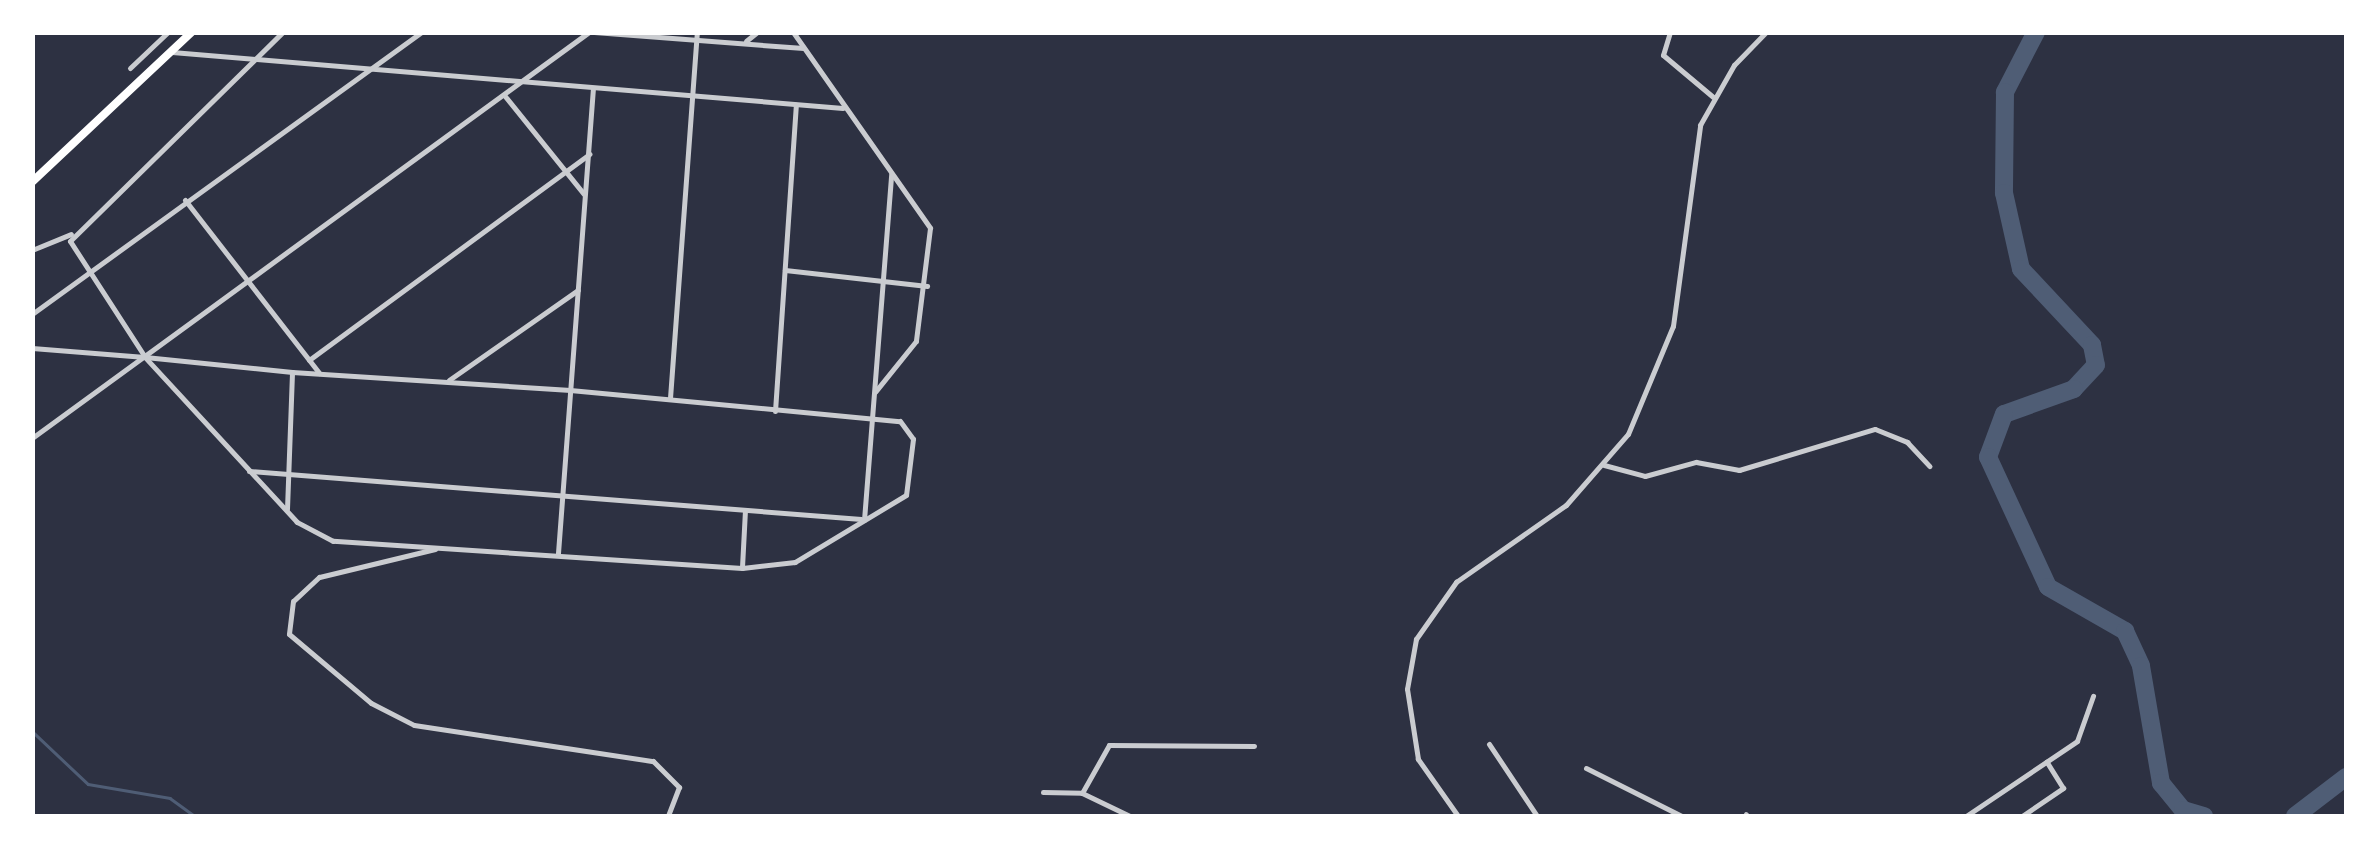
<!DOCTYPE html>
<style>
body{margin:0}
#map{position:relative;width:2379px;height:849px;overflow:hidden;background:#2d3142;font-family:"Fira Sans",sans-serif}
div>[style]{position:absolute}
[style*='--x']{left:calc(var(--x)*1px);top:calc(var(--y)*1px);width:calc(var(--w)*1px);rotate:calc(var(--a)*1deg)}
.stream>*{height:2.5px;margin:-1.25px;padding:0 1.25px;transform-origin:1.25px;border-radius:1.25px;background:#4f5d75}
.river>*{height:18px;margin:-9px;padding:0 9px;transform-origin:9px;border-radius:9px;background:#4f5d75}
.minor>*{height:5px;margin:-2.5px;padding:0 2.5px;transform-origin:2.5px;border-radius:2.5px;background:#caccd0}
.primary>*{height:8px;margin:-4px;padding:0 4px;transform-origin:4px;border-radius:4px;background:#fff}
span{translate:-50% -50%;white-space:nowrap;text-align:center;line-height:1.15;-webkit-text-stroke:8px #fff;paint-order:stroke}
.frame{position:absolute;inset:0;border:35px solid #fff;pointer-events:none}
</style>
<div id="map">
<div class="stream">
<div style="--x:32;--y:731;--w:77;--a:43.4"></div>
<div style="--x:88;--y:784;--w:83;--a:9.7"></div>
<div style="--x:170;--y:798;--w:31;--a:36"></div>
</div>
<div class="river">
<div style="--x:2036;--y:32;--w:68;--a:117.3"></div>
<div style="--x:2005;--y:92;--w:101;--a:90.6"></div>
<div style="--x:2004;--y:193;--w:78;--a:77.4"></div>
<div style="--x:2021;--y:269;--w:104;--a:46.9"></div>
<div style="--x:2092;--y:345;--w:20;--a:79"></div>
<div style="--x:2096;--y:365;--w:33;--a:133"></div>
<div style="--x:2074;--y:389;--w:74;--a:160.3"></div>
<div style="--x:2004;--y:414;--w:46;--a:110.4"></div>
<div style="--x:1988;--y:457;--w:143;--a:65.2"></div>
<div style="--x:2048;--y:587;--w:89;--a:29.7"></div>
<div style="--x:2125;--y:631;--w:38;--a:65"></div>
<div style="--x:2141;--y:666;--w:119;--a:80.3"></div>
<div style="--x:2161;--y:783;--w:35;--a:51"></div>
<div style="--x:2183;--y:810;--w:22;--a:16"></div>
<div style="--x:2295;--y:816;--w:64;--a:-37.4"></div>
</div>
<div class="minor">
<div style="--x:594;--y:32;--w:210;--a:4.4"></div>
<div style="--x:793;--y:32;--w:239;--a:55"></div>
<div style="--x:930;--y:228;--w:114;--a:97.1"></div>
<div style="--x:916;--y:341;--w:65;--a:128.8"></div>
<div style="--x:1670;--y:32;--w:24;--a:107"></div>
<div style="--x:1663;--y:55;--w:65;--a:40"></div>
<div style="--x:746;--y:41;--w:14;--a:-39"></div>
<div style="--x:172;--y:52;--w:673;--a:4.77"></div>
<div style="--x:130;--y:68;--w:52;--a:-43.5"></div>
<div style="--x:504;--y:95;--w:127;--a:51.1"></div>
<div style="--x:185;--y:200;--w:219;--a:52.2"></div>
<div style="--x:32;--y:250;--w:42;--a:-22.3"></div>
<div style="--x:785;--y:270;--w:143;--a:6.4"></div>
<div style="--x:32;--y:314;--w:480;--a:-35.9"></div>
<div style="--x:32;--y:348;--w:113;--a:4.6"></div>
<div style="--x:145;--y:357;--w:148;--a:5.8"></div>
<div style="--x:292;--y:372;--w:279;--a:3.7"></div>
<div style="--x:570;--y:390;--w:331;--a:5.4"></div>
<div style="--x:900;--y:421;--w:22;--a:54"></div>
<div style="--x:913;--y:439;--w:56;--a:97.1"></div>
<div style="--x:906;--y:495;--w:130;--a:148.9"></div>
<div style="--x:795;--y:562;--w:53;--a:173.5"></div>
<div style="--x:742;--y:568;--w:410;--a:-176.2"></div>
<div style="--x:333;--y:541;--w:41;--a:-152.2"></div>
<div style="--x:297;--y:522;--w:224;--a:-132.7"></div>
<div style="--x:145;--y:357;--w:138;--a:-122.9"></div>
<div style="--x:70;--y:241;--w:298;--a:-44.5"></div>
<div style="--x:309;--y:360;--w:348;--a:-36.3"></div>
<div style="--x:449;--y:380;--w:157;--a:-34.9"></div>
<div style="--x:670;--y:398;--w:367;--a:-85.8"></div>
<div style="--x:775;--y:411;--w:307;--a:-86.1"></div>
<div style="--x:32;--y:438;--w:689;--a:-36.09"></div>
<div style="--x:1604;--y:465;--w:42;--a:15"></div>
<div style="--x:1645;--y:476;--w:53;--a:-15.4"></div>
<div style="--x:1696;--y:462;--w:44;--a:10.5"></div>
<div style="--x:1739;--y:470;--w:142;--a:-16.8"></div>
<div style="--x:1875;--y:429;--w:35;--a:22"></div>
<div style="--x:1907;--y:442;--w:33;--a:47"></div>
<div style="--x:249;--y:471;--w:614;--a:4.48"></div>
<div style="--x:287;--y:509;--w:137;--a:-87.9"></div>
<div style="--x:864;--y:520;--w:347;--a:-85.5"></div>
<div style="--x:435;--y:549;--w:119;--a:166.4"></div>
<div style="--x:319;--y:577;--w:35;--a:137"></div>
<div style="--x:293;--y:601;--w:33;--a:97"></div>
<div style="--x:289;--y:634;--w:107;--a:40.1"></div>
<div style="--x:371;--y:703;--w:48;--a:27.1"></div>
<div style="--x:414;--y:725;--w:242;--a:8.6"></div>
<div style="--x:653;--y:761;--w:37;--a:45"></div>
<div style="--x:679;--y:787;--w:31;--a:111"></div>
<div style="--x:558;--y:553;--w:465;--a:-85.7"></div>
<div style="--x:742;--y:567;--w:57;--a:-87"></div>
<div style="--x:1489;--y:744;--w:87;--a:56.3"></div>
<div style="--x:1586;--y:768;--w:107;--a:26.6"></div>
<div style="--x:1043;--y:792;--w:39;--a:1"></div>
<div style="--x:1082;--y:793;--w:53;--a:25.6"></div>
<div style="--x:1082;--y:793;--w:55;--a:-60.6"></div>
<div style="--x:1109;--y:745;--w:145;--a:0.4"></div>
<div style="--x:1458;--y:816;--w:70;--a:-125.1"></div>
<div style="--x:1418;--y:759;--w:71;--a:-98.9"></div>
<div style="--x:1407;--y:689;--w:51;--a:-79.8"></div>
<div style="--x:1416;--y:639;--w:70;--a:-54.9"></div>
<div style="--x:1456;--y:582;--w:134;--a:-35"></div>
<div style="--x:1566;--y:505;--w:94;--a:-48.9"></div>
<div style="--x:1628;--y:434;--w:117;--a:-67.4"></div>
<div style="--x:1673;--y:326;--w:203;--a:-82.3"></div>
<div style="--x:1700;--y:125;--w:69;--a:-60.5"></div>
<div style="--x:1734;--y:65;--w:46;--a:-45.9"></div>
<div style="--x:1745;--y:816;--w:2;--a:-63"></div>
<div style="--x:1966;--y:816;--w:134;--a:-34"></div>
<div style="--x:2077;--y:741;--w:48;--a:-70.4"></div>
<div style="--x:2022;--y:816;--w:50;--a:-34.3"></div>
<div style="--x:2063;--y:788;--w:31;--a:-122"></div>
</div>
<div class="primary">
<div style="--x:32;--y:182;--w:219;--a:-43.2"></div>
</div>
<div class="frame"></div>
</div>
